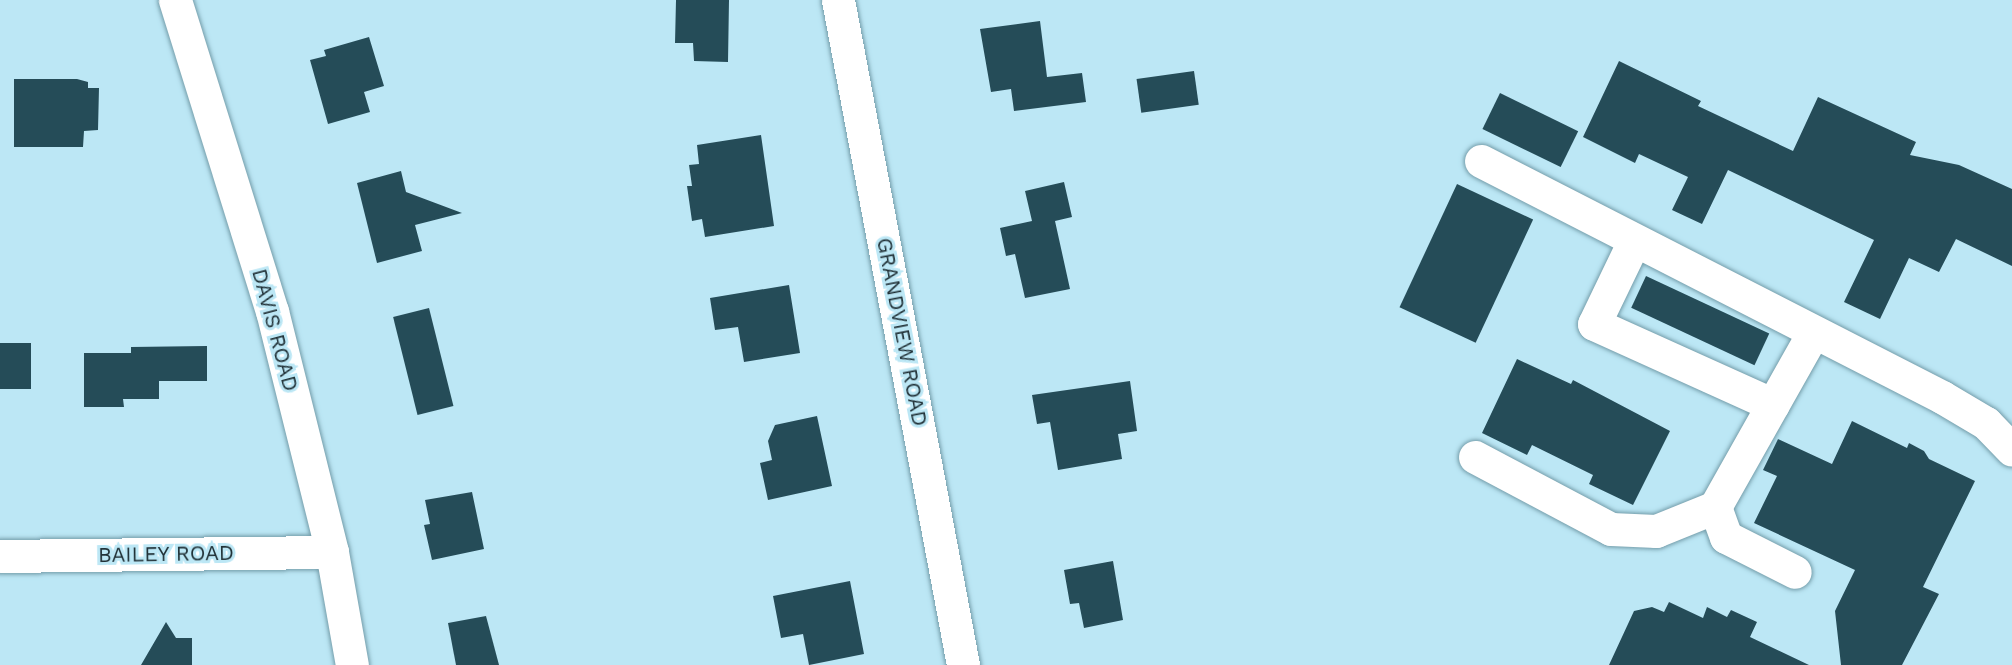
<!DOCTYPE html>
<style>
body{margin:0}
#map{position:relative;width:2012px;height:665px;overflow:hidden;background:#bce7f5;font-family:"Work Sans",sans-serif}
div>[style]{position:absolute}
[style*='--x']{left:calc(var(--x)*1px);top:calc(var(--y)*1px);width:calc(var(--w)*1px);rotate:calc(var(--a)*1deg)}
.building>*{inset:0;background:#254c58;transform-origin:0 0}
.roads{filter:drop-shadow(0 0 2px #749daa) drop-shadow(0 0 2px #749daa)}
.minor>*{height:33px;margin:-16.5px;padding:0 16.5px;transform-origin:16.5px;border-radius:16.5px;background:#fff}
span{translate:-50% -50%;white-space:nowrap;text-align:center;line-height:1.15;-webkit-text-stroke:6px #bce7f5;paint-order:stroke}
.street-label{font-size:21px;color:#1f2f35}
</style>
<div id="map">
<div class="building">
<div style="clip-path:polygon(676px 0,729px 0,728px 62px,694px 61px,693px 43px,675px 43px)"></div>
<div style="clip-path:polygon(1040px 21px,1047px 77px,1082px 73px,1086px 102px,1014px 111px,1011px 89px,991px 92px,980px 29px)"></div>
<div style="clip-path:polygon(369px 37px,384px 86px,364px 92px,370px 112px,328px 124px,310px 60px,326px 56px,324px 50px)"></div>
<div style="clip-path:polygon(1619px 61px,1701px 101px,1698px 106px,1793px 151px,1818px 97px,1916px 142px,1910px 155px,1959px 165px,2012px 189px,2012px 266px,1956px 239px,1939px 272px,1909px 258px,1880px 319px,1844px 302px,1874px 240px,1728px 170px,1702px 224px,1672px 210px,1688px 177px,1639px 154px,1635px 163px,1583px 137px)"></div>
<div style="left:1194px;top:71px;width:34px;height:58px;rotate:82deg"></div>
<div style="clip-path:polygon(14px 79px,77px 79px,88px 82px,88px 88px,99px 88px,98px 130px,84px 131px,83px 147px,14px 147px)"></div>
<div style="left:1500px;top:93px;width:87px;height:40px;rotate:26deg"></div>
<div style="clip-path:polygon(761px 135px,774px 226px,705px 237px,702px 219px,692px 221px,687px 186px,692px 186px,689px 165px,699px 164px,697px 145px)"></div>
<div style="clip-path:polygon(401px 171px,406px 192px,462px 213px,415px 225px,422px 251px,377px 263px,357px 183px)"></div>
<div style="clip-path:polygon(1064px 182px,1072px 217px,1055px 221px,1070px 289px,1025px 298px,1015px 254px,1006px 256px,1000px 228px,1032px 221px,1025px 191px)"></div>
<div style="left:1457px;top:184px;width:84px;height:136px;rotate:25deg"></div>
<div style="left:1646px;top:276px;width:136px;height:35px;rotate:25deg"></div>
<div style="clip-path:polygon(789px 285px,800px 353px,744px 362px,738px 327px,715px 330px,710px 298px)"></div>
<div style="left:429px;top:308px;width:101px;height:37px;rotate:76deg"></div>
<div style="left:31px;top:343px;width:46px;height:31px;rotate:90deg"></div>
<div style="clip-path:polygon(207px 346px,207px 381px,159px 381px,159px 399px,123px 399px,124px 407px,84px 407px,84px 353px,131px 353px,131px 347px)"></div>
<div style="clip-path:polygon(1517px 359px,1571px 384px,1573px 380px,1670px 431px,1633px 505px,1589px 484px,1593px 475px,1532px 445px,1527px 455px,1482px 433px)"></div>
<div style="clip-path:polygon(1130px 381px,1137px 431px,1118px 434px,1122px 459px,1058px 470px,1050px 422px,1037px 424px,1032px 395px)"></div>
<div style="clip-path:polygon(817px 416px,832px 486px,768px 500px,760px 463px,772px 460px,768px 441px,775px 425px)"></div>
<div style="clip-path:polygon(1852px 421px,1907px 448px,1909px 443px,1924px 451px,1929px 459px,1975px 481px,1923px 587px,1939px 594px,1902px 665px,1841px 665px,1835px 611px,1855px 570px,1754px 523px,1777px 476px,1763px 470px,1778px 439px,1832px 464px)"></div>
<div style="clip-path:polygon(472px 492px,484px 549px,432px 560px,424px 525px,430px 524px,425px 500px)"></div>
<div style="clip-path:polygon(1113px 561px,1123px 620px,1084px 628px,1079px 603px,1070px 604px,1064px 570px)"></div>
<div style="clip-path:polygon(850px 581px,864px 654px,809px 665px,803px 634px,781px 638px,773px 596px)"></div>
<div style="clip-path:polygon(1669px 602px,1703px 618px,1707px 607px,1727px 617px,1731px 610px,1757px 622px,1750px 637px,1809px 665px,1609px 665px,1634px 611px,1652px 607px,1664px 612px)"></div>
<div style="clip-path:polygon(486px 616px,499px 665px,456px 665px,448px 623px)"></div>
<div style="clip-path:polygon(166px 622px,176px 638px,192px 638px,192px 665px,141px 665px)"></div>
</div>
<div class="roads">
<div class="minor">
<div style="--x:175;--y:0;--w:326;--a:72.7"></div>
<div style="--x:272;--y:311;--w:248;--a:76"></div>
<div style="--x:332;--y:552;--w:115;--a:80"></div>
<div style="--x:838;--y:0;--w:677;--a:79.35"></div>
<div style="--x:1481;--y:161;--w:518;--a:27.11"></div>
<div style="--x:1942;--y:397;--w:51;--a:30.6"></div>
<div style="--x:1986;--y:423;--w:37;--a:46"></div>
<div style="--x:1634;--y:241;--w:92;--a:115.7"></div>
<div style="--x:1594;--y:324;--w:196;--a:24.3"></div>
<div style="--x:1475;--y:457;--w:154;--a:27.9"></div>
<div style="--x:1611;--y:529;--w:45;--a:2.5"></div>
<div style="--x:1656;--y:531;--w:64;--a:-22.1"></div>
<div style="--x:1715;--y:507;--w:200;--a:-60.6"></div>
<div style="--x:1715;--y:507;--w:32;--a:70"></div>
<div style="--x:1726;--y:537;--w:77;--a:26.9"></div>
<div style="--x:0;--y:556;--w:332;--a:-0.7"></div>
</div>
</div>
<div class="street-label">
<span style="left:275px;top:330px;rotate:75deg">DAVIS ROAD</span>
<span style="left:902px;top:332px;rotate:79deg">GRANDVIEW ROAD</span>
<span style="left:166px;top:554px;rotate:-1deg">BAILEY ROAD</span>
</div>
</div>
